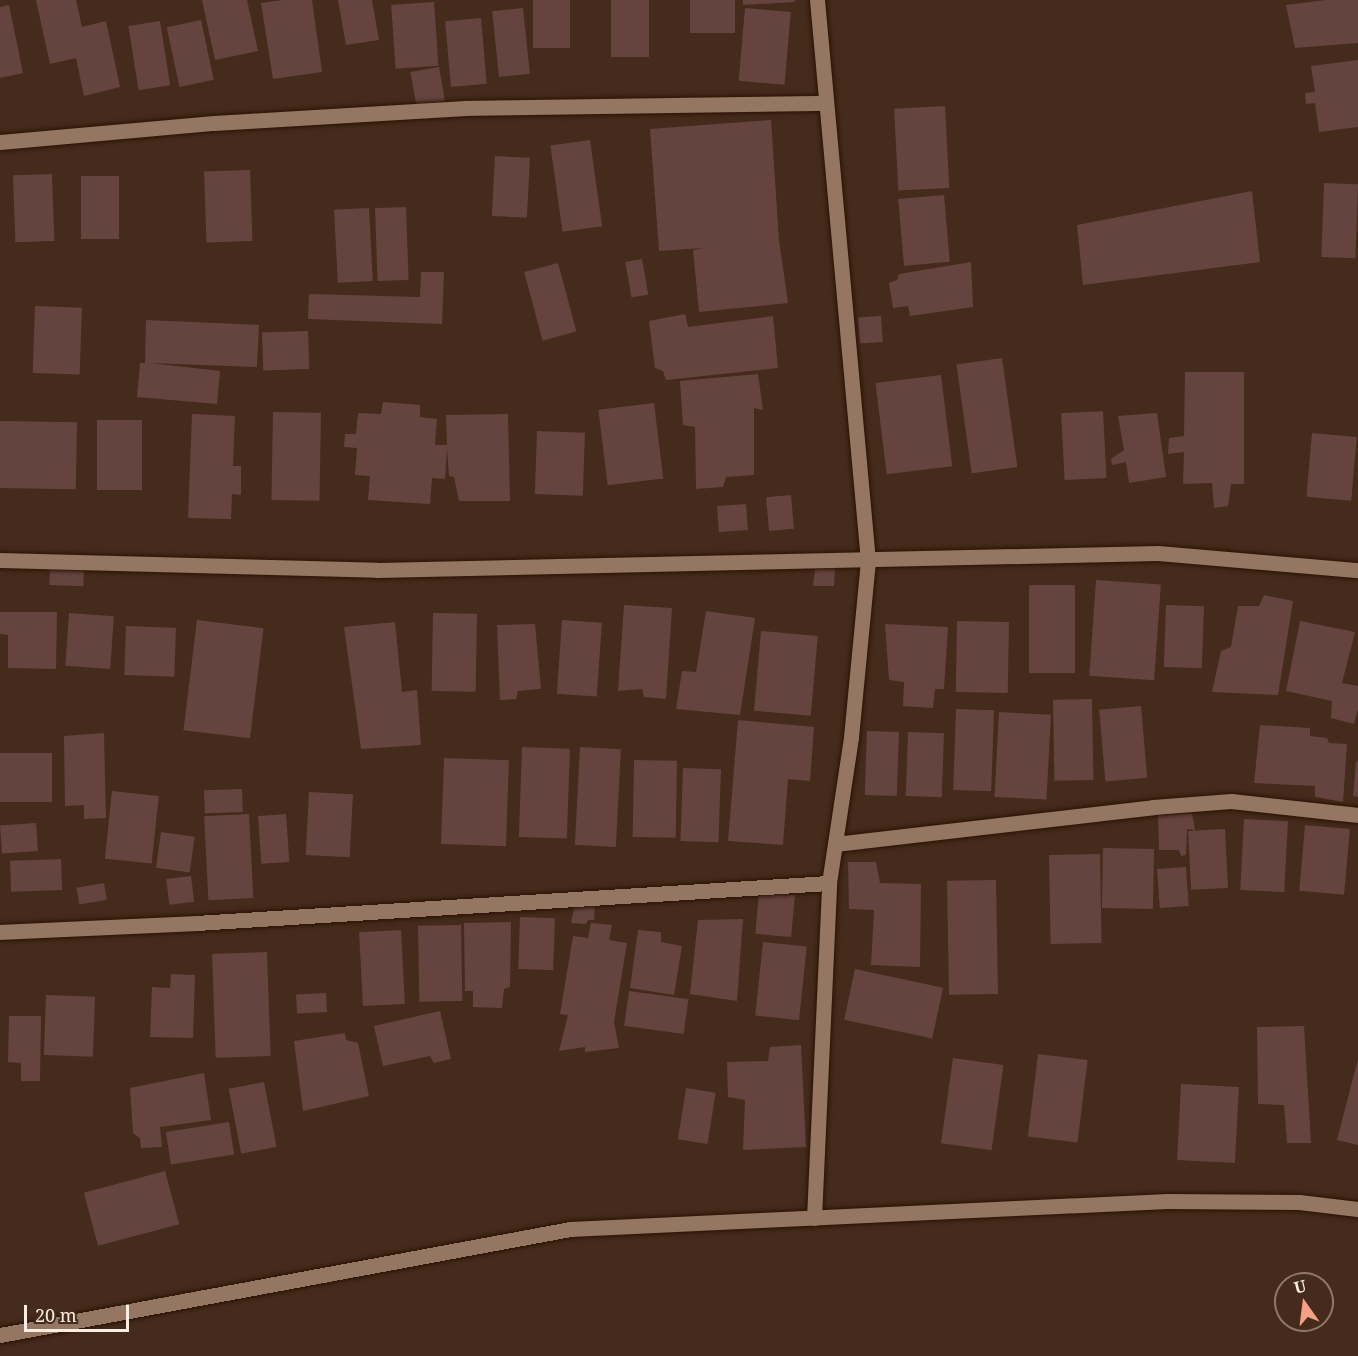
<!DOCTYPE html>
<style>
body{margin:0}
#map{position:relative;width:1358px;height:1356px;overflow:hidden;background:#452b1b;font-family:"Noto Serif",serif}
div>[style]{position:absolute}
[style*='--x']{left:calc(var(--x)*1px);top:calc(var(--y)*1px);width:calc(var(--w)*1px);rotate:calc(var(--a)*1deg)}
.building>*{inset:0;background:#65443f;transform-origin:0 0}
.roads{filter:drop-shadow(0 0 2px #2a1304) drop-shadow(0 0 2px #2a1304)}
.minor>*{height:15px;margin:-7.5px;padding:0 7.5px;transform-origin:7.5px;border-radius:7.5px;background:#947663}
span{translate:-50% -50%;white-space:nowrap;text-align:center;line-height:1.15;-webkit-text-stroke:6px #452b1b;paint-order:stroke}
.north{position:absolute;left:1274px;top:1272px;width:60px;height:60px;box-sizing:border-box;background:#452b1b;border:2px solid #8f786a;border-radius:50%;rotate:346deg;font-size:16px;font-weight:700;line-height:24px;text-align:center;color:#fdece1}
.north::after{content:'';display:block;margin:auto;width:21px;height:27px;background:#f49f86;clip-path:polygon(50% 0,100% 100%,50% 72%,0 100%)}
.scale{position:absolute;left:24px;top:1305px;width:105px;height:27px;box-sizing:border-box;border:3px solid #fdece1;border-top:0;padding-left:8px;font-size:18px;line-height:21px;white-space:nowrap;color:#fdece1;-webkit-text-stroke:4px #452b1b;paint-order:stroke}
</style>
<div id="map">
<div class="building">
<div style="clip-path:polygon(36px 0,76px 0,82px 27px,106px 21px,120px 87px,84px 96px,76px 58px,50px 64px)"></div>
<div style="clip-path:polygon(202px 0,247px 0,258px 51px,215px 60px)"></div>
<div style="clip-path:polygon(282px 0,312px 0,322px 72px,273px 79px,261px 3px)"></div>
<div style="clip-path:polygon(338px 0,372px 0,379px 40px,346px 45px)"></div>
<div style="left:533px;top:0;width:37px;height:48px"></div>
<div style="left:611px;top:0;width:38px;height:57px"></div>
<div style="left:690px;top:0;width:45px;height:33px"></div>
<div style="clip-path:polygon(743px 0,795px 0,795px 2px,743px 5px)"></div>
<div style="clip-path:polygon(1326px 0,1358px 0,1358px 43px,1295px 48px,1286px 5px)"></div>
<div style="left:434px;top:2px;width:64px;height:43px;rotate:86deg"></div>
<div style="clip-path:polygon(9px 5px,23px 73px,0 78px,0 7px)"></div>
<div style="left:523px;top:8px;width:66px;height:31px;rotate:84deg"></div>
<div style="left:745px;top:8px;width:46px;height:73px;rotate:5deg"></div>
<div style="left:481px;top:18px;width:66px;height:36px;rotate:85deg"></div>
<div style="left:201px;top:20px;width:61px;height:35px;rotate:78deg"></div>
<div style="left:160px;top:21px;width:65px;height:32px;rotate:81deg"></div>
<div style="clip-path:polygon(1358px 60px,1358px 127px,1319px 132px,1315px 103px,1306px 104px,1305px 93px,1315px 92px,1311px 66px)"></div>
<div style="left:439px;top:67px;width:39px;height:29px;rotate:80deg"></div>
<div style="left:945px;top:106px;width:82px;height:51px;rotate:87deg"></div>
<div style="clip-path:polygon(771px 120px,779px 240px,788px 303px,699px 312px,693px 250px,704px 248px,659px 251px,650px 129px)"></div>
<div style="left:590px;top:140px;width:87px;height:40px;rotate:82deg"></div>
<div style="left:495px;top:156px;width:35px;height:60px;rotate:3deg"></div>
<div style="left:250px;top:170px;width:71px;height:46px;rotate:88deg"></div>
<div style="left:52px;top:174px;width:67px;height:39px;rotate:88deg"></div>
<div style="left:81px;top:176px;width:38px;height:63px"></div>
<div style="left:1324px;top:183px;width:34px;height:74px;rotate:2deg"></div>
<div style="clip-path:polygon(1252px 191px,1260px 262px,1083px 285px,1077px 225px)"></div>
<div style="left:944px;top:195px;width:67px;height:46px;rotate:85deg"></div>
<div style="left:406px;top:207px;width:73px;height:31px;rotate:88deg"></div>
<div style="left:369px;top:208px;width:73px;height:35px;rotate:87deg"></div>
<div style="left:642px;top:259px;width:36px;height:17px;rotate:80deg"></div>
<div style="clip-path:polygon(971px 262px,973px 307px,910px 316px,908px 306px,893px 308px,889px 283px,897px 280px,899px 274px)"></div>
<div style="left:558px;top:263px;width:71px;height:35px;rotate:75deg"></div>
<div style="clip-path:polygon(421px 272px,444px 272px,442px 324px,308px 319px,309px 294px,420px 297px)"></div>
<div style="left:35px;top:306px;width:47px;height:67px;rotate:2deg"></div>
<div style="clip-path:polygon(685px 314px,688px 327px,773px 316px,778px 368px,666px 380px,663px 371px,655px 368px,649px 321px)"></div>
<div style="left:881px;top:316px;width:26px;height:23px;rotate:86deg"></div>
<div style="clip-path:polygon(146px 320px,259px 325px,257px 367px,149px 363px,220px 371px,217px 404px,137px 397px,140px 363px,145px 363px)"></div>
<div style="left:308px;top:331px;width:38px;height:46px;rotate:88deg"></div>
<div style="left:1002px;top:358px;width:110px;height:46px;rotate:82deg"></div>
<div style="clip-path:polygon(1185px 372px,1244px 372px,1244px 484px,1231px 484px,1228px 506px,1214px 508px,1212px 483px,1183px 484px,1184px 452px,1168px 454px,1169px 438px,1184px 436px)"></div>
<div style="clip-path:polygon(758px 374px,763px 410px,754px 408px,754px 475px,726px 477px,723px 487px,696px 489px,695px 427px,683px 425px,680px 381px)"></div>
<div style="left:941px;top:375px;width:92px;height:66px;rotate:83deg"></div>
<div style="clip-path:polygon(383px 402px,420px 405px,420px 417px,437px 419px,435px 445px,447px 445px,446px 415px,508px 414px,510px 501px,459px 501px,454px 477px,449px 476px,447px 448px,445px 479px,432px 478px,430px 504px,368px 500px,370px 476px,355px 475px,357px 448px,344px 447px,345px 434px,356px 434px,358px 413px,381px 414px)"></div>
<div style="left:654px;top:403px;width:76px;height:56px;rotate:83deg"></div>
<div style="left:1103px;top:411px;width:67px;height:42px;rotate:87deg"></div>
<div style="left:273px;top:412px;width:48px;height:88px;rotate:1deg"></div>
<div style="clip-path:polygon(1157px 413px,1166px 477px,1129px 483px,1126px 462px,1112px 465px,1111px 459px,1124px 450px,1118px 416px)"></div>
<div style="clip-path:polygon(192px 414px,235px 416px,233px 466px,241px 466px,241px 495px,232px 494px,231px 519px,188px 518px)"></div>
<div style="left:97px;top:420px;width:45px;height:70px"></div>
<div style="left:0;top:421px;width:77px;height:67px;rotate:1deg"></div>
<div style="left:537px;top:431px;width:48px;height:63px;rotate:2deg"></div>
<div style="left:1312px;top:433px;width:45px;height:64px;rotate:5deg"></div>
<div style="left:791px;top:495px;width:34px;height:25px;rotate:85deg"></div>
<div style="left:746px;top:504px;width:26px;height:29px;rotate:86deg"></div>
<div style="left:50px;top:567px;width:34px;height:18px;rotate:2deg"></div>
<div style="clip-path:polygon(835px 568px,834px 586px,813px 586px,815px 569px)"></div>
<div style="left:1096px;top:580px;width:65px;height:96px;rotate:4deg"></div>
<div style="left:1029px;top:585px;width:46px;height:88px"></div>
<div style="clip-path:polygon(1264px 595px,1293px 601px,1278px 695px,1212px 692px,1221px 651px,1231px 647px,1238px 606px,1259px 606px)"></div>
<div style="clip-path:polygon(624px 605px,672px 608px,666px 699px,644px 697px,642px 689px,618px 691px)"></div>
<div style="left:1166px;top:605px;width:38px;height:62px;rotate:2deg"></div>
<div style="clip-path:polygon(706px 611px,755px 618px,740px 715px,676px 709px,682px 671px,696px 672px)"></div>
<div style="clip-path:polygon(0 612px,57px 612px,56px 669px,8px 668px,8px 635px,0 634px)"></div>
<div style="left:69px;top:613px;width:45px;height:53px;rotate:4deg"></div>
<div style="left:433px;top:613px;width:44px;height:78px;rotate:1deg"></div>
<div style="left:197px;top:620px;width:67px;height:111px;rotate:7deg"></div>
<div style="left:562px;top:620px;width:40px;height:74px;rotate:4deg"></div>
<div style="left:957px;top:621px;width:52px;height:71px;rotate:1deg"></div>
<div style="clip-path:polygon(1300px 621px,1355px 632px,1342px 683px,1358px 686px,1358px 709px,1354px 724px,1331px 718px,1332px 701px,1286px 691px)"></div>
<div style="clip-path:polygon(395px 622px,402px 692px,417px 690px,421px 745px,361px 749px,344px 627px)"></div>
<div style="clip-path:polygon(535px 624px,541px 689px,518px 691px,516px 699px,500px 700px,497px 625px)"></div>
<div style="clip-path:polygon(885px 624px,948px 627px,944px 689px,935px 689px,933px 708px,903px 706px,904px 682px,889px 680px)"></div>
<div style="left:126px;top:626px;width:50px;height:49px;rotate:2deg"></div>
<div style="left:761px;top:631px;width:57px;height:80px;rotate:5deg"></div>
<div style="left:1092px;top:699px;width:81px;height:39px;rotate:89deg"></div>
<div style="left:1141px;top:706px;width:72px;height:42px;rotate:85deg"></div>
<div style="left:956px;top:709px;width:38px;height:81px;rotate:2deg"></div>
<div style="left:999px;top:712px;width:52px;height:85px;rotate:3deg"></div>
<div style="clip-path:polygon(738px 720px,814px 727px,810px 781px,788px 779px,783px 845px,728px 841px)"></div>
<div style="clip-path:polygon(1260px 725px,1310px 728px,1310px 736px,1327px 738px,1329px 743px,1347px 744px,1343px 802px,1315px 797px,1315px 786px,1254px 783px)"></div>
<div style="left:867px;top:731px;width:32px;height:64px;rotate:2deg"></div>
<div style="left:908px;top:732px;width:36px;height:64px;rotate:2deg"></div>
<div style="clip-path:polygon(104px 733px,106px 818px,84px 819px,84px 805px,65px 806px,64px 736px)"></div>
<div style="left:522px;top:747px;width:48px;height:90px;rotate:2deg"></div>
<div style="left:580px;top:747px;width:41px;height:98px;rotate:3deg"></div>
<div style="left:0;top:753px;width:52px;height:49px"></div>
<div style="left:444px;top:758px;width:65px;height:86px;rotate:2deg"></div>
<div style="left:634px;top:760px;width:43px;height:77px;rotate:1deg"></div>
<div style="clip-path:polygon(1356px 761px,1358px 762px,1358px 797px,1353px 796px)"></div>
<div style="left:683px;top:768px;width:38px;height:73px;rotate:2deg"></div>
<div style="left:242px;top:789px;width:23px;height:38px;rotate:88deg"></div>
<div style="left:112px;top:791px;width:47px;height:68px;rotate:6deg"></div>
<div style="left:309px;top:792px;width:44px;height:63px;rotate:3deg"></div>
<div style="clip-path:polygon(1192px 813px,1195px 830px,1187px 829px,1186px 855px,1181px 856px,1179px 850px,1159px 850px,1158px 815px)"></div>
<div style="left:249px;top:814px;width:84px;height:45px;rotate:87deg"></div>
<div style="left:286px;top:814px;width:48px;height:28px;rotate:86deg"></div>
<div style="left:1244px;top:819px;width:44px;height:71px;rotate:3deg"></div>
<div style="left:36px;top:823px;width:28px;height:36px;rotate:86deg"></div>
<div style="left:1305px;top:825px;width:45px;height:66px;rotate:5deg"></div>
<div style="left:1225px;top:829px;width:59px;height:37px;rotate:87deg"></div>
<div style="left:161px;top:832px;width:34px;height:36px;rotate:8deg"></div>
<div style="left:1154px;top:849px;width:60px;height:51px;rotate:91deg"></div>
<div style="left:1100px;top:854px;width:89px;height:51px;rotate:89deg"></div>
<div style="left:61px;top:859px;width:31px;height:51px;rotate:88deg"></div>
<div style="clip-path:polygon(848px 862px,876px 862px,880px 883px,921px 884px,920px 967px,871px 965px,874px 910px,849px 909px)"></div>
<div style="left:1186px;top:867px;width:39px;height:29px;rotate:86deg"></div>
<div style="left:191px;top:876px;width:26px;height:25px;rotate:83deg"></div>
<div style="left:996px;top:880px;width:114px;height:49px;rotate:89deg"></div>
<div style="left:104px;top:883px;width:17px;height:28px;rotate:80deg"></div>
<div style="left:759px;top:892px;width:36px;height:42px;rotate:5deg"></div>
<div style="clip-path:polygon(575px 903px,595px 906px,594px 920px,588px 920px,586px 924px,571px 923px)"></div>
<div style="left:520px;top:917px;width:35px;height:52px;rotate:2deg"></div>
<div style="clip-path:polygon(743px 919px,737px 1001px,690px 994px,698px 920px)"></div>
<div style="clip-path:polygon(511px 922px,510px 987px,504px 989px,502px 1008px,473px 1007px,473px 991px,465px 991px,464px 923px)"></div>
<div style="clip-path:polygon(591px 923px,612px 925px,609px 940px,627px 943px,614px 1022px,619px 1048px,585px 1052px,585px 1047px,559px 1051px,568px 1015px,560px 1014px,573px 936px,588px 938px)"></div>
<div style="left:461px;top:925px;width:76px;height:43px;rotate:89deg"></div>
<div style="left:401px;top:930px;width:74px;height:42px;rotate:87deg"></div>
<div style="clip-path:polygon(638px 930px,661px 932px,661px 942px,682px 946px,674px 995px,630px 988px)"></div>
<div style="left:763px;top:942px;width:44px;height:74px;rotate:6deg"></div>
<div style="left:267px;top:952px;width:104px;height:55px;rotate:88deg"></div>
<div style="left:855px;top:969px;width:90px;height:52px;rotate:12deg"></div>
<div style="clip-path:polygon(171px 974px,195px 975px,193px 1038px,150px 1037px,152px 987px,170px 988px)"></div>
<div style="left:629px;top:991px;width:60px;height:35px;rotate:8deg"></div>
<div style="left:326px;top:993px;width:19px;height:30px;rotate:87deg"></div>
<div style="left:46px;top:995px;width:49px;height:60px;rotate:2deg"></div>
<div style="clip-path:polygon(440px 1011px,451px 1059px,434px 1063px,430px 1056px,383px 1066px,374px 1026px)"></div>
<div style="clip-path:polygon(9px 1016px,41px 1016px,40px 1081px,21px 1081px,21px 1063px,8px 1062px)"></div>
<div style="clip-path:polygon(1304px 1026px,1311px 1143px,1287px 1143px,1284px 1105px,1258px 1104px,1257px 1027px)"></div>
<div style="clip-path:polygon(345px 1033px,346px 1040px,358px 1043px,369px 1096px,303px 1111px,294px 1041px)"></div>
<div style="clip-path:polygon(801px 1045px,806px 1147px,743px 1150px,745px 1100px,728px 1097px,727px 1062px,768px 1061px,770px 1047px)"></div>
<div style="left:1038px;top:1054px;width:50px;height:83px;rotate:7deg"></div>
<div style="left:953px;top:1058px;width:51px;height:86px;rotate:8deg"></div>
<div style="clip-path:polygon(1358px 1059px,1358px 1145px,1337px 1140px)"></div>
<div style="clip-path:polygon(204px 1073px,211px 1120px,160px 1127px,162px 1147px,141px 1148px,140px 1138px,133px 1133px,130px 1088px)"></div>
<div style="left:264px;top:1082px;width:66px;height:36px;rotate:79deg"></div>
<div style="left:1181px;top:1084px;width:58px;height:76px;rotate:3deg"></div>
<div style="left:686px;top:1088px;width:30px;height:52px;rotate:9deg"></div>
<div style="left:229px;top:1122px;width:33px;height:64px;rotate:81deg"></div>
<div style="left:165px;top:1171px;width:55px;height:84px;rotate:75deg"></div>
</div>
<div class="roads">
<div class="minor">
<div style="--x:0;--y:142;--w:215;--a:-5.1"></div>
<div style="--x:214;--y:123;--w:252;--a:-3.4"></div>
<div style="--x:466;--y:108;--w:360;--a:-0.8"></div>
<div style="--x:0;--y:560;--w:377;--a:1.5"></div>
<div style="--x:377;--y:570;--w:781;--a:-1.25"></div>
<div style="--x:1158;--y:553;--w:201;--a:4.9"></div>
<div style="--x:835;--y:844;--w:320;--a:-6.6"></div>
<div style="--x:1153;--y:807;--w:78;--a:-4.4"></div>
<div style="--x:1231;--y:801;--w:128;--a:6.3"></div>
<div style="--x:0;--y:932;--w:196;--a:-2.6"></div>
<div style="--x:196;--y:923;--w:634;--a:-3.62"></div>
<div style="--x:814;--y:1218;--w:335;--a:-87.4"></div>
<div style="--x:829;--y:883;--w:148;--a:-81.4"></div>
<div style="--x:851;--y:737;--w:177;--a:-84.5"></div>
<div style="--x:868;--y:561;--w:563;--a:-95.19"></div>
<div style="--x:0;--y:1335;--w:580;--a:-10.53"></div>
<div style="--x:570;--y:1229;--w:598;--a:-2.69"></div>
<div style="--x:1167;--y:1201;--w:132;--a:0.4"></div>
<div style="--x:1299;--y:1202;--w:59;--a:6.8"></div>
</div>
</div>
<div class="north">U</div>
<div class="scale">20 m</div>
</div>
